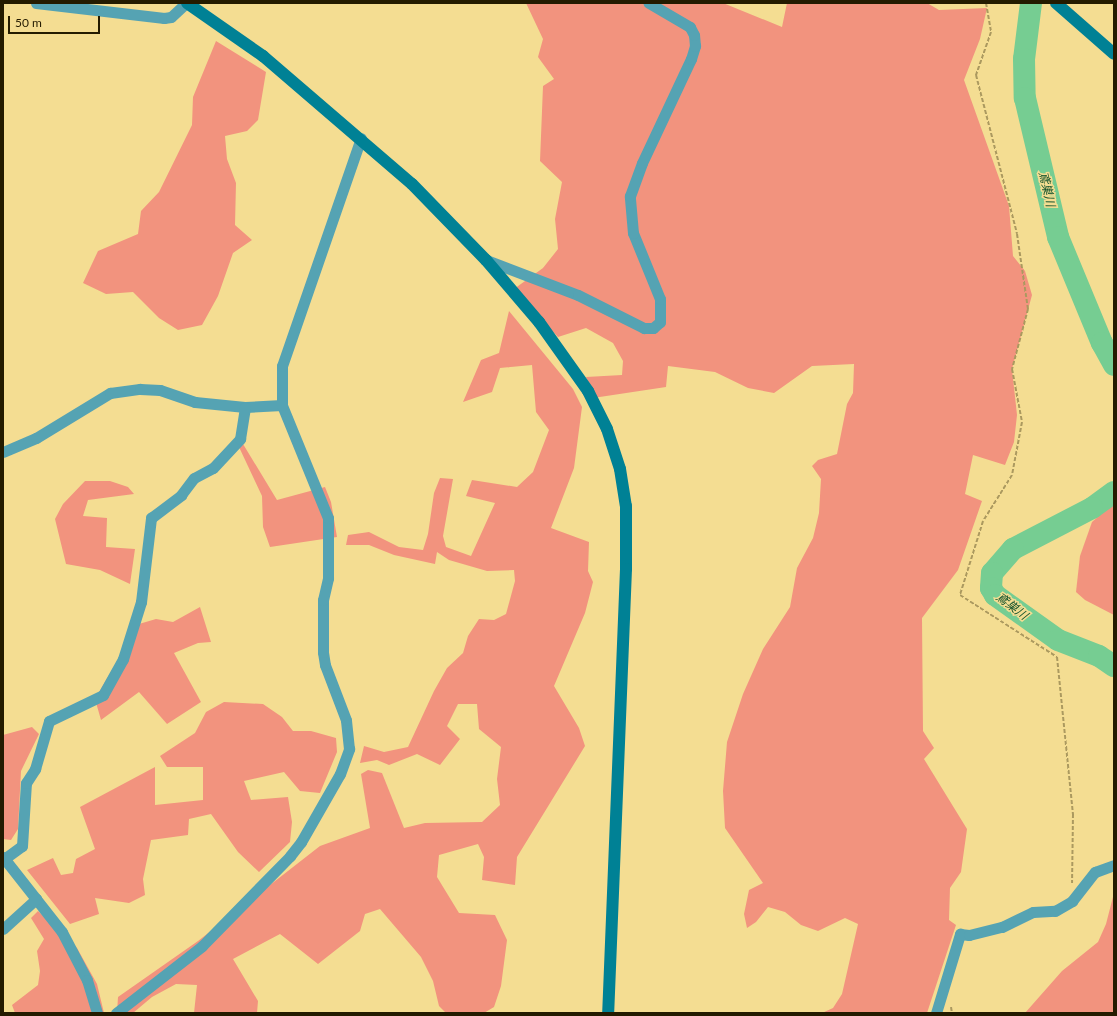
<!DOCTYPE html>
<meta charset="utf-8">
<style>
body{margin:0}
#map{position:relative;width:1117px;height:1016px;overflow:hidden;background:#f4dd92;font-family:Lato,"Noto Sans JP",sans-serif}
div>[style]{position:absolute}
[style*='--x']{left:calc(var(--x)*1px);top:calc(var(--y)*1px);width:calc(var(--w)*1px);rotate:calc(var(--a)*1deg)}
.forest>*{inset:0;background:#f2937e}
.river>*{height:22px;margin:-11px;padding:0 11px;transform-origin:11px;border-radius:11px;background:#76cd92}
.path>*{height:2px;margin-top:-1px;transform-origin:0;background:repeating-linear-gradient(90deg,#ab995f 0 4px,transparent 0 6px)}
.street>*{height:11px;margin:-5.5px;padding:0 5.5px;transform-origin:5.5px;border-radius:5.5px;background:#55a3b3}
.secondary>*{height:12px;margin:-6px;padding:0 6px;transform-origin:6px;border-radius:6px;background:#008195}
span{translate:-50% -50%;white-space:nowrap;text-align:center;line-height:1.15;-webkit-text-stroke:3px #f4dd92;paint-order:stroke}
.water-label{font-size:12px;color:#14542e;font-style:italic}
.frame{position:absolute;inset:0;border:4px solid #241b00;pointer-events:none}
.scale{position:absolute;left:8px;top:16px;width:92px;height:18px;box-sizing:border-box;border:2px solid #241b00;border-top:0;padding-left:5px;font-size:12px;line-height:14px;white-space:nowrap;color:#241b00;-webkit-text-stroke:3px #f4dd92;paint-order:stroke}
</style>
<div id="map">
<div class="forest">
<div style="clip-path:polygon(526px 3px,723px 3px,782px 27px,787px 3px,927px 3px,939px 10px,987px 8px,980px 39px,964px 80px,1009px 206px,1013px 256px,1025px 271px,1032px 295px,1012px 369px,1017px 415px,1014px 442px,1005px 465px,973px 455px,965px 494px,982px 501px,958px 570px,922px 618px,923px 731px,934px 748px,924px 759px,967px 829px,961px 872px,950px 888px,949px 920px,956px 925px,927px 1013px,822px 1013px,833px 1008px,842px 994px,858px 924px,845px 918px,818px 931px,801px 925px,785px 912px,768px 907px,756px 922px,747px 928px,744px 914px,749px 890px,763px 883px,725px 828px,723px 791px,727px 742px,743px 694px,763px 649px,790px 607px,797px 568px,813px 538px,819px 513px,821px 479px,812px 466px,818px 460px,837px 454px,847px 404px,853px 393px,854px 364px,812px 366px,774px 393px,748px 388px,715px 372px,668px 366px,666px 387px,593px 398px,586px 377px,622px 375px,623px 361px,613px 343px,586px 328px,558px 337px,514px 289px,543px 268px,558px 249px,555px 219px,562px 182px,540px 161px,543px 86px,554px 79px,538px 57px,543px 39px)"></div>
<div style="clip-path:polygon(216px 41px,266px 72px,258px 120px,247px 131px,225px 136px,227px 159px,236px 183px,235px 225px,252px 240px,233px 253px,218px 296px,202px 325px,178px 330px,159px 318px,133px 292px,106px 294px,83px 283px,98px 251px,138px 234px,141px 211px,159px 192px,192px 125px,193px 97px)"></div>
<div style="clip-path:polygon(509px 311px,573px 389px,582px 407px,574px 468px,551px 528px,589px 542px,588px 571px,593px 582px,585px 613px,554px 686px,579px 728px,585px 746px,517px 857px,515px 885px,482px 880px,484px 857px,478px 844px,439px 855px,437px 877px,459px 913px,495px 915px,507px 940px,501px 986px,494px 1007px,484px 1013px,446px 1013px,439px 1006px,433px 981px,421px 957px,380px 909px,365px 914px,360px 931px,318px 964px,280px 934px,233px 959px,258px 1001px,257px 1013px,194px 1013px,197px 985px,176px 984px,152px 997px,133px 1013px,117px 1013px,118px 997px,198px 941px,320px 846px,370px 828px,361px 774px,368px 770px,382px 773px,404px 828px,425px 823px,482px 822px,500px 805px,497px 779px,501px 747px,479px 729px,477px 704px,458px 704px,447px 726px,460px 739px,440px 765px,417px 754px,389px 765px,377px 760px,360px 763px,364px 746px,384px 752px,408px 747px,434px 691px,447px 668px,463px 653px,468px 636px,479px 619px,494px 620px,506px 614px,515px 581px,514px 570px,487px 571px,449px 560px,437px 552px,435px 564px,394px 555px,369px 545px,346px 545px,348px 535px,369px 532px,399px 547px,423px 550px,428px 534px,434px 493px,440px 478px,453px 479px,443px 536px,446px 547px,471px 556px,495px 503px,466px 496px,472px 480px,517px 487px,533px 472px,549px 430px,536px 412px,532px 365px,500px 368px,492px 392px,463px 402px,481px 360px,499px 353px)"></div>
<div style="clip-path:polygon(240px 439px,277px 500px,325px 487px,331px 502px,337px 537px,270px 547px,263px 527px,262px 496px,239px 447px)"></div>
<div style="clip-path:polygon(85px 481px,110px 481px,128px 487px,134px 494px,88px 500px,83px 516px,107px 518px,106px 547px,135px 549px,130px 584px,100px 570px,66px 564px,55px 519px,63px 504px)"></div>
<div style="clip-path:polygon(1114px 503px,1114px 615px,1085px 600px,1076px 592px,1080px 556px,1092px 522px)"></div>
<div style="clip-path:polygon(200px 607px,211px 642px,198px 643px,174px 653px,201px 702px,167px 724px,139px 692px,101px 720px,95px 699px,139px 624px,156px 619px,173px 622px)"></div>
<div style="clip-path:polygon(224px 702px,263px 704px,282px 717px,293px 731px,311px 731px,336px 738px,337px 752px,320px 793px,300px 791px,284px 772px,244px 781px,251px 800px,288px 797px,292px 822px,290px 842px,259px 872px,238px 852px,211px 814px,189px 819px,188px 835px,151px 840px,143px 879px,145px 895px,129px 903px,95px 898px,99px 914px,70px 924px,27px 870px,53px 858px,61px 875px,73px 873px,76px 859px,95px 849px,80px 807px,155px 767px,155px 805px,203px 800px,203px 767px,167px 767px,160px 756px,195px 733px,206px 712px)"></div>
<div style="clip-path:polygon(32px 727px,39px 734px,21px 771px,18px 829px,11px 840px,3px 839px,3px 735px)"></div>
<div style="clip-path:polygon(1114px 893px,1114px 1013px,1025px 1013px,1062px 971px,1098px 942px,1106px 924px)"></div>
<div style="clip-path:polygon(38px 911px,77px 948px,97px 984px,104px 1013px,15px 1013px,12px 1005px,38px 985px,40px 971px,37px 951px,44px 939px,31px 918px)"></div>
</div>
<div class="river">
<div style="--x:1031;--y:3;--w:56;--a:97.1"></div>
<div style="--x:1024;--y:59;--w:39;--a:89"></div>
<div style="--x:1025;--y:98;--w:143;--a:76.6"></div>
<div style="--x:1058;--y:237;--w:115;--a:67.5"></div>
<div style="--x:1102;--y:343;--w:25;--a:61"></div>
<div style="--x:1114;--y:492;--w:27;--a:144"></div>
<div style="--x:1092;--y:508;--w:89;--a:152.6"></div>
<div style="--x:1013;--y:549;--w:32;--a:131"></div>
<div style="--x:992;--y:573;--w:15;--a:94"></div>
<div style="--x:991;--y:588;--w:8;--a:60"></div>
<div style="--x:995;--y:595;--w:77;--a:35.5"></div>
<div style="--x:1058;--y:640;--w:44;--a:21.3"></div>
<div style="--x:1099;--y:656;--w:18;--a:34"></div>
</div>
<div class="path">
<div style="--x:986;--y:3;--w:29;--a:80"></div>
<div style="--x:991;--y:32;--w:46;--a:109.2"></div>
<div style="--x:976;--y:75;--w:164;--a:75.5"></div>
<div style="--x:1017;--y:234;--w:76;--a:81.7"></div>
<div style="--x:1028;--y:309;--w:62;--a:104.9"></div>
<div style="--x:1012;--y:369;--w:54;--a:79.3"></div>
<div style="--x:1022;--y:422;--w:54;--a:100.7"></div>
<div style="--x:1012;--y:475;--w:54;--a:122.2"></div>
<div style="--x:983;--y:521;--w:77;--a:107.3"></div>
<div style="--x:960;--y:595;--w:115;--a:32.6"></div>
<div style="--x:1057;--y:657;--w:158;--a:84.2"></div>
<div style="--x:1073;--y:814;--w:69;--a:90.8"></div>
<div style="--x:951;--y:1007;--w:6;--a:81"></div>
</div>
<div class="street">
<div style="--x:36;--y:3;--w:129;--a:6.7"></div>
<div style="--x:164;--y:18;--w:7;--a:-8"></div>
<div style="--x:171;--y:17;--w:21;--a:-43"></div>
<div style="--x:486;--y:260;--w:98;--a:20.8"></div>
<div style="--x:578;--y:295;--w:74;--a:26.6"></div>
<div style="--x:644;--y:328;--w:9;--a:0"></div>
<div style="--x:653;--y:328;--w:9;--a:-41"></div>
<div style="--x:660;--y:322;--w:23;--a:-90"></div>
<div style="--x:660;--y:299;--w:71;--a:-112.2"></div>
<div style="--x:633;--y:233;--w:37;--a:-95"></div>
<div style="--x:630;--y:196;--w:35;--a:-70"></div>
<div style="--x:642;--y:163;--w:115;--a:-64.8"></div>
<div style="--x:691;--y:59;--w:14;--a:-73"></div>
<div style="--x:695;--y:46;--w:11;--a:-95"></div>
<div style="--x:694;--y:35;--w:9;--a:-117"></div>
<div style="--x:690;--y:27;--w:48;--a:-149.7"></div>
<div style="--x:3;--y:452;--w:36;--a:-23"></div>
<div style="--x:36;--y:438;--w:87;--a:-31.3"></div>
<div style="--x:110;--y:393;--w:30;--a:-8"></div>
<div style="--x:140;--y:389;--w:20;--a:3"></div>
<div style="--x:160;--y:390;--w:37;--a:19"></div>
<div style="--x:195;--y:402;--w:50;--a:5.7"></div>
<div style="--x:245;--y:407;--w:37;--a:-3"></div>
<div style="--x:3;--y:857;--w:95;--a:51.8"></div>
<div style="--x:62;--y:932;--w:54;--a:62.5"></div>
<div style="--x:87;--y:980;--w:34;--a:73"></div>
<div style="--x:4;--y:859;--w:22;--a:-36"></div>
<div style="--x:22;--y:846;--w:63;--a:-86.4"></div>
<div style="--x:26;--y:783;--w:17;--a:-57"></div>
<div style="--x:35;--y:769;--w:50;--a:-73.7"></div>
<div style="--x:49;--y:721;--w:60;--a:-25.7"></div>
<div style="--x:103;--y:695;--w:41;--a:-60.9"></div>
<div style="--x:123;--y:659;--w:60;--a:-72.5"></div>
<div style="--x:141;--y:602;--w:85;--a:-83.2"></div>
<div style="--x:151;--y:518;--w:38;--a:-37"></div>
<div style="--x:181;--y:495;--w:21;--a:-53"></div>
<div style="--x:194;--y:478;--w:21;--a:-28"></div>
<div style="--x:213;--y:468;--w:40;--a:-47"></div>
<div style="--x:240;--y:439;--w:32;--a:-81"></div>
<div style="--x:3;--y:929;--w:45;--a:-42.3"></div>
<div style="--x:116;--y:1013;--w:109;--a:-37.9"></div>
<div style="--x:202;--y:946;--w:126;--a:-45.6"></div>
<div style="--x:290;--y:856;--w:18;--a:-52"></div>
<div style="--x:301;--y:842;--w:78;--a:-60.2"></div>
<div style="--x:340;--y:774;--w:27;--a:-70"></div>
<div style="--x:349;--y:749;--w:29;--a:-96"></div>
<div style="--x:346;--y:720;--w:59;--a:-110.9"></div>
<div style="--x:325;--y:665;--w:13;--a:-99"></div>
<div style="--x:323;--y:652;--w:52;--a:-90"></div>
<div style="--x:323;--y:600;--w:23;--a:-77"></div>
<div style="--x:328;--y:578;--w:60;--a:-90"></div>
<div style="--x:328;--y:518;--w:122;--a:-112.2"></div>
<div style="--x:282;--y:405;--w:39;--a:-90"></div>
<div style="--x:282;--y:366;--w:241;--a:-70.9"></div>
<div style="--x:936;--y:1013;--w:83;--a:-73.1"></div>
<div style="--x:960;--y:934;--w:9;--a:6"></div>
<div style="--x:969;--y:935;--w:34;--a:-14"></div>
<div style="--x:1002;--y:927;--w:34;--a:-26"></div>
<div style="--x:1033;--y:912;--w:22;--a:-3"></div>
<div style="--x:1055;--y:911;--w:20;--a:-30"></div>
<div style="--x:1072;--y:901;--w:37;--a:-52"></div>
<div style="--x:1095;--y:872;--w:20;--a:-20"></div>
</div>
<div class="secondary">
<div style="--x:187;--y:3;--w:93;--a:34.9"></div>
<div style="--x:263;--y:56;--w:196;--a:40.7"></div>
<div style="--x:412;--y:184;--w:106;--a:45.8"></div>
<div style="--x:486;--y:260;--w:82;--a:49.5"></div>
<div style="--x:539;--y:322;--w:85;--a:54.6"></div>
<div style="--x:588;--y:391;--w:42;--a:63.4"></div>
<div style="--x:607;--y:429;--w:42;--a:72"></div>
<div style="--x:620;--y:469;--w:37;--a:81"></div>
<div style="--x:626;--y:506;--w:63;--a:90"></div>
<div style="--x:626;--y:569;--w:444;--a:92.3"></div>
<div style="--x:1056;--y:3;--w:77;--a:41.3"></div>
</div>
<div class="water-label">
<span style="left:1047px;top:189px;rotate:77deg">鳶巣川</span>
<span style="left:1012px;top:606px;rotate:37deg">鳶巣川</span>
</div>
<div class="frame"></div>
<div class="scale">50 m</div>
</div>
